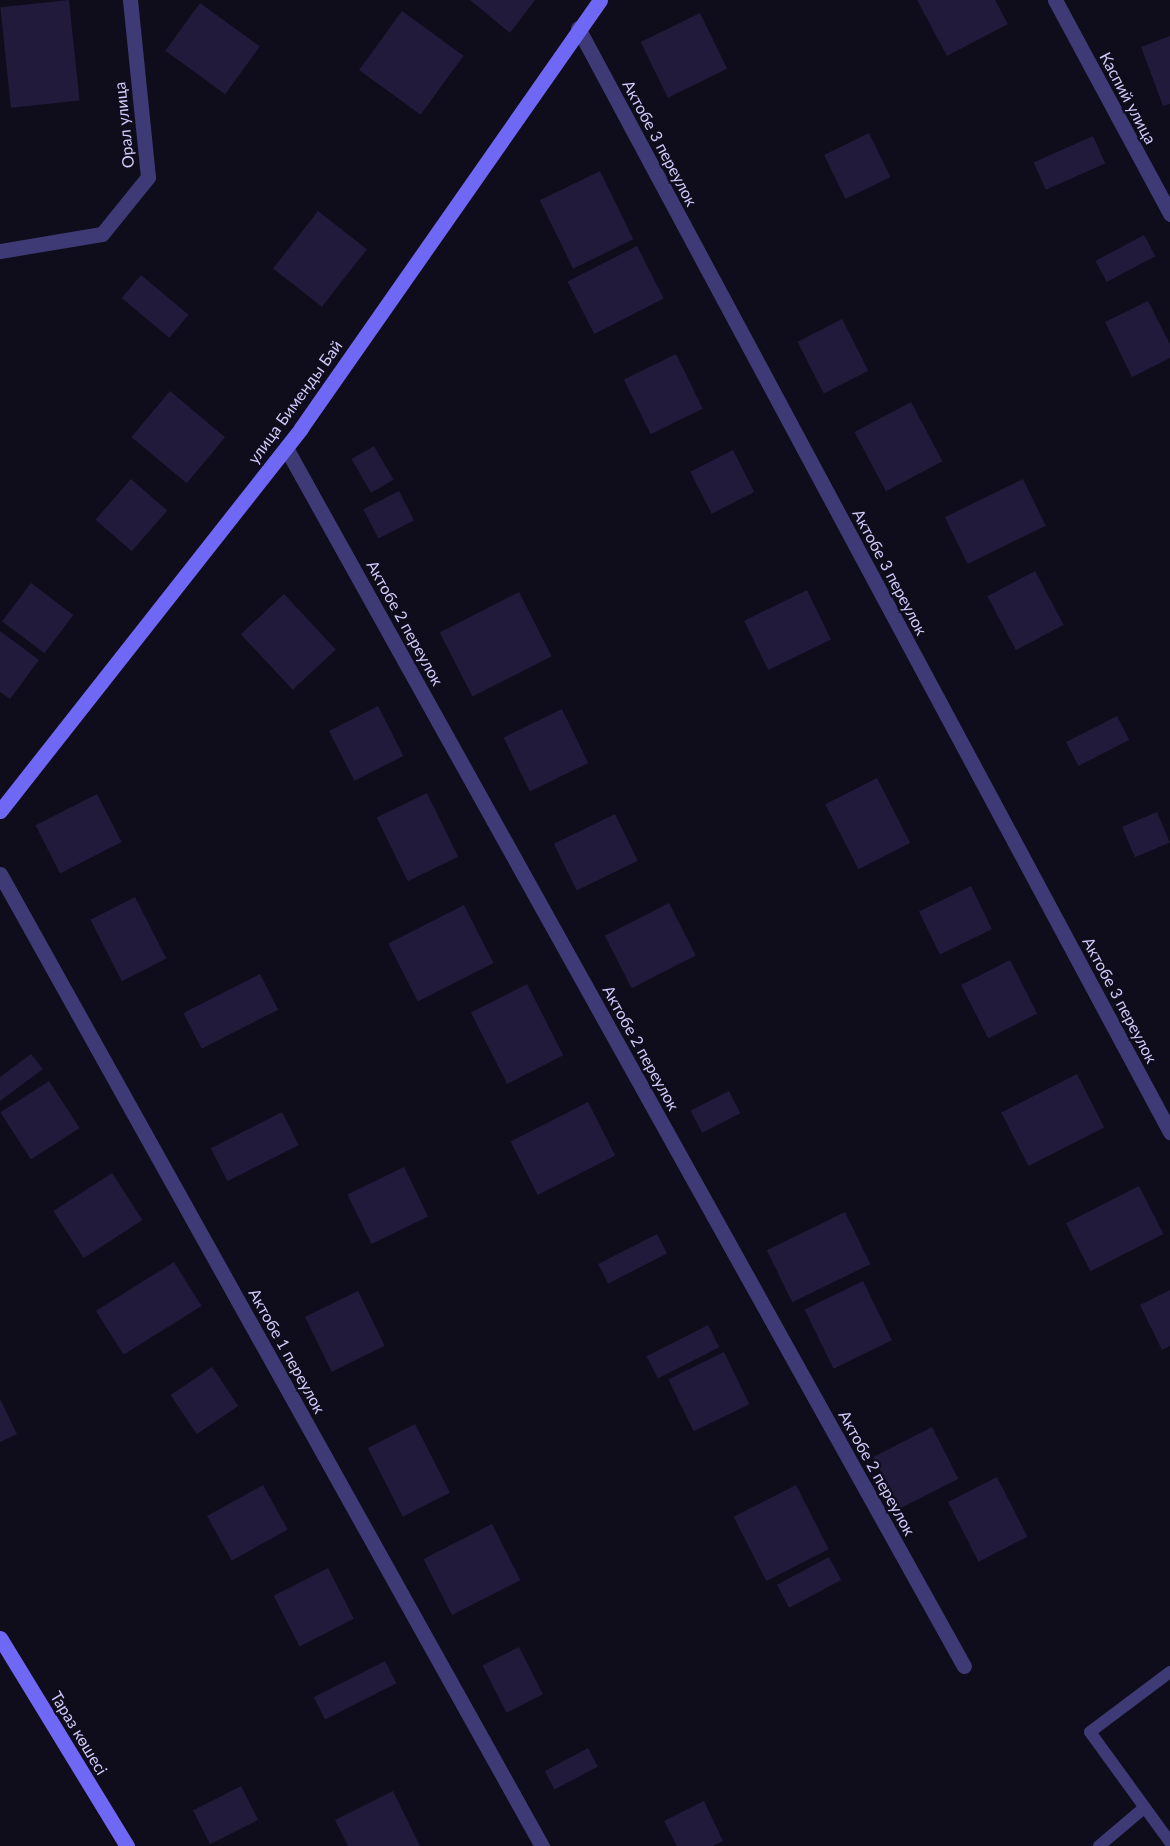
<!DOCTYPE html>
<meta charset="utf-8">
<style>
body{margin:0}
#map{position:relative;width:1170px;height:1846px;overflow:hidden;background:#0f0c1b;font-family:Lato,sans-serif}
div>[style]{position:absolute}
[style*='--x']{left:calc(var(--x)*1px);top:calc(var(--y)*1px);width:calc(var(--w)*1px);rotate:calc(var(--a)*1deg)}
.building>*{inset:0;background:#211a3a;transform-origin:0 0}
.lane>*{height:12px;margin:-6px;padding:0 6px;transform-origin:6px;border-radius:6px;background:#3e3a76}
.street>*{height:15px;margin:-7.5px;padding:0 7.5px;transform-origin:7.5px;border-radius:7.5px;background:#3e3a76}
.secondary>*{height:15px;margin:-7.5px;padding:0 7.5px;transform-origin:7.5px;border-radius:7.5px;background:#6f68f4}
span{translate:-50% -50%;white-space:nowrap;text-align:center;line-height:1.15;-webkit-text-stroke:4.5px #0f0c1b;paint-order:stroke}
.street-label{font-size:16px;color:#d1cafb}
</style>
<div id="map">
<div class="building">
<div style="left:69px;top:0;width:101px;height:69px;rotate:84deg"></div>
<div style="clip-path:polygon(470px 0,535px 0,510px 33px)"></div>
<div style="clip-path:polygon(917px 0,995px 0,1008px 24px,947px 56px)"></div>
<div style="left:200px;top:3px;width:74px;height:59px;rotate:36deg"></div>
<div style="left:402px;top:11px;width:76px;height:73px;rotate:36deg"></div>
<div style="left:700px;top:13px;width:62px;height:66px;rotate:64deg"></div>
<div style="clip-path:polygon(1170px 36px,1170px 104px,1163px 106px,1141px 47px)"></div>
<div style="left:869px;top:133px;width:49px;height:50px;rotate:64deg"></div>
<div style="left:1093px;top:136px;width:30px;height:65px;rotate:66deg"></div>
<div style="left:600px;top:171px;width:76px;height:67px;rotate:64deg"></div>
<div style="left:318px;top:211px;width:62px;height:73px;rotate:38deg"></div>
<div style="left:1144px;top:235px;width:24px;height:55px;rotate:62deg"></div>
<div style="left:637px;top:246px;width:59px;height:78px;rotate:63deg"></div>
<div style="left:141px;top:275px;width:62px;height:30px;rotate:40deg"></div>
<div style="clip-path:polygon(1148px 301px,1170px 344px,1170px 358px,1132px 377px,1105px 322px)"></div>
<div style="left:842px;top:319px;width:58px;height:50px;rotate:63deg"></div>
<div style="left:676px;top:354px;width:61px;height:58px;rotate:64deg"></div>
<div style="left:170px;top:391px;width:72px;height:60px;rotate:40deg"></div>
<div style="left:911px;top:402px;width:67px;height:64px;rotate:62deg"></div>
<div style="left:374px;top:446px;width:39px;height:26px;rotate:60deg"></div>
<div style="left:733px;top:450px;width:47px;height:48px;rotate:63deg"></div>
<div style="left:131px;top:479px;width:48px;height:54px;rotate:41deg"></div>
<div style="left:1023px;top:479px;width:52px;height:87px;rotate:64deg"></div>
<div style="left:399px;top:491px;width:33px;height:40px;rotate:63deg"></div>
<div style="left:1035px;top:571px;width:61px;height:54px;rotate:62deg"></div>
<div style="left:31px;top:583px;width:53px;height:48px;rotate:37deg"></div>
<div style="left:807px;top:590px;width:55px;height:70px;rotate:64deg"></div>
<div style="left:519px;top:592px;width:72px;height:89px;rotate:63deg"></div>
<div style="left:284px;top:594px;width:76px;height:59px;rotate:47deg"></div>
<div style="clip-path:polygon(0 631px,39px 660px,10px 699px,0 692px)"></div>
<div style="left:378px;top:706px;width:56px;height:55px;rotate:63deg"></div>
<div style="left:562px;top:709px;width:60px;height:65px;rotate:64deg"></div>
<div style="left:1117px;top:716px;width:27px;height:57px;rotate:63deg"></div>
<div style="left:877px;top:778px;width:73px;height:58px;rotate:63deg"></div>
<div style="left:427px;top:793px;width:71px;height:56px;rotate:64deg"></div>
<div style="left:97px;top:794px;width:54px;height:69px;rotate:63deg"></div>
<div style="left:1157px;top:812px;width:33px;height:38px;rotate:67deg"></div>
<div style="left:615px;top:814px;width:52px;height:68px;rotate:64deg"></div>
<div style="left:971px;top:886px;width:48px;height:58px;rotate:64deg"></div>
<div style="left:135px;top:897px;width:69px;height:50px;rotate:63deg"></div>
<div style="left:669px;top:903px;width:59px;height:72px;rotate:63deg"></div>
<div style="left:464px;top:905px;width:65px;height:85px;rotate:63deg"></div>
<div style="left:1010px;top:960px;width:60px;height:55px;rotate:63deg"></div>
<div style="left:260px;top:974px;width:40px;height:86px;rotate:63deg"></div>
<div style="left:527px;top:984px;width:80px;height:63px;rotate:63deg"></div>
<div style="clip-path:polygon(31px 1054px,43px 1069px,0 1101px,0 1077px)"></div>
<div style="left:1077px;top:1074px;width:60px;height:85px;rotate:63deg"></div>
<div style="left:49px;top:1081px;width:56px;height:58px;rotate:57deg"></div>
<div style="left:729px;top:1091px;width:25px;height:43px;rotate:63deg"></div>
<div style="left:588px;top:1102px;width:60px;height:87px;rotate:63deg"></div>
<div style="left:282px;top:1112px;width:37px;height:80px;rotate:63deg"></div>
<div style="left:404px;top:1167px;width:55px;height:63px;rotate:64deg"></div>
<div style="left:112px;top:1173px;width:56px;height:70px;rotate:57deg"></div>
<div style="left:1139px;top:1186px;width:54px;height:82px;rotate:63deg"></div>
<div style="left:845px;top:1212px;width:58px;height:87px;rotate:64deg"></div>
<div style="left:657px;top:1234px;width:22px;height:66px;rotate:63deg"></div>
<div style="left:174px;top:1262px;width:52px;height:92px;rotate:58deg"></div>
<div style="left:863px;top:1281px;width:66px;height:65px;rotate:64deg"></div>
<div style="clip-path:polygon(1170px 1290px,1170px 1346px,1162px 1350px,1140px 1305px)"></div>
<div style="left:358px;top:1291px;width:61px;height:59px;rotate:64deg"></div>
<div style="left:708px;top:1325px;width:25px;height:69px;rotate:63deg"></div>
<div style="left:724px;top:1352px;width:58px;height:62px;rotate:64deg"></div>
<div style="left:212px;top:1367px;width:47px;height:50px;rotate:56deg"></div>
<div style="clip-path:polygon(0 1399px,17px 1434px,0 1442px)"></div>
<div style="left:415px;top:1424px;width:77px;height:53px;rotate:63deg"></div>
<div style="left:932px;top:1427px;width:58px;height:66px;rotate:63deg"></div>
<div style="left:997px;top:1477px;width:67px;height:55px;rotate:63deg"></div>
<div style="left:263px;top:1485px;width:51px;height:64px;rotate:61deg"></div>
<div style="left:796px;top:1485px;width:72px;height:70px;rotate:63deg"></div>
<div style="left:492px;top:1524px;width:63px;height:77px;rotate:63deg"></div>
<div style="left:829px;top:1557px;width:26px;height:59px;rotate:62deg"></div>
<div style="left:328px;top:1568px;width:57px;height:61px;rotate:63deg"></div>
<div style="left:519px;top:1647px;width:53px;height:41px;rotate:63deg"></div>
<div style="left:385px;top:1661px;width:25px;height:80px;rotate:63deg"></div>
<div style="left:588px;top:1748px;width:21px;height:49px;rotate:62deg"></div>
<div style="left:241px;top:1786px;width:38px;height:54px;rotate:63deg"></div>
<div style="clip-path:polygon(393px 1791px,420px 1846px,348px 1846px,335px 1820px)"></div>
<div style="clip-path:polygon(704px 1801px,723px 1841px,713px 1846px,677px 1846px,664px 1821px)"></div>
</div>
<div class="lane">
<div style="--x:1170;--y:1672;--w:100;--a:143.1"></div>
<div style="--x:1090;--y:1732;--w:136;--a:54"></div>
<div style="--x:1099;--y:1846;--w:59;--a:-40.2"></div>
</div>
<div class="street">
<div style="--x:1055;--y:0;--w:243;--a:61.7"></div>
<div style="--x:578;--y:28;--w:1253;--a:61.8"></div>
<div style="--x:0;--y:251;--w:103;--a:-9.5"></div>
<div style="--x:102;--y:234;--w:73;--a:-51.1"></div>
<div style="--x:148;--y:177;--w:178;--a:-95.8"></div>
<div style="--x:286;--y:448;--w:1394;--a:60.9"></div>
<div style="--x:0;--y:874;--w:1113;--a:60.86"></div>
</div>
<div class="secondary">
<div style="--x:0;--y:811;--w:487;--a:-51.8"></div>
<div style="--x:301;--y:428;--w:522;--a:-55.06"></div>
<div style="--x:0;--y:1638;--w:244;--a:58.6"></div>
</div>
<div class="street-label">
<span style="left:1128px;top:98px;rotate:62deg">Каспий улица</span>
<span style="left:124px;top:125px;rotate:-96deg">Орал улица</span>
<span style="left:660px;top:143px;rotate:62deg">Актобе 3 переулок</span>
<span style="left:295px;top:402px;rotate:-54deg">улица Бименды Бай</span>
<span style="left:890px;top:572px;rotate:62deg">Актобе 3 переулок</span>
<span style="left:405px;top:623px;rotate:61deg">Актобе 2 переулок</span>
<span style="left:1120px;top:1000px;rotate:62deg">Актобе 3 переулок</span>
<span style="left:641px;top:1048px;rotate:61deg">Актобе 2 переулок</span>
<span style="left:287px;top:1351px;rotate:61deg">Актобе 1 переулок</span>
<span style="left:877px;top:1473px;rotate:61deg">Актобе 2 переулок</span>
<span style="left:79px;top:1733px;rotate:59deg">Тараз көшесі</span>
</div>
</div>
